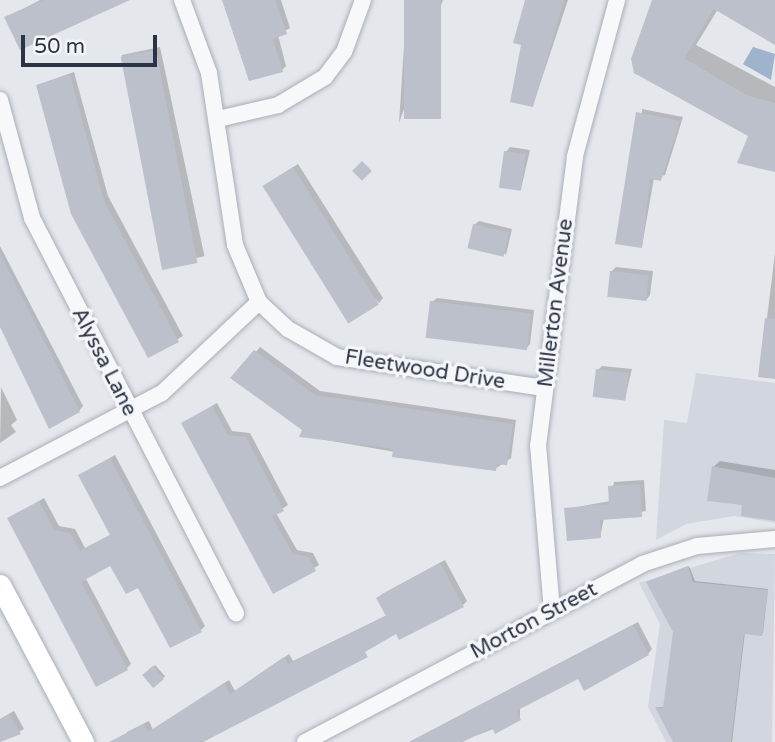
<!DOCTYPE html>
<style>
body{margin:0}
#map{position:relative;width:775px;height:742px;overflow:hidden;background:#e4e7ec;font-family:"Varela Round",sans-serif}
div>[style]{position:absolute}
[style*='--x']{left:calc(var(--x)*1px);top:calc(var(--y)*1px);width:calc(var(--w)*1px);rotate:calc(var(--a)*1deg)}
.built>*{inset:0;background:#d2d6de}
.water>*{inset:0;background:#9fb4cc}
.shadow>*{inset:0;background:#0003;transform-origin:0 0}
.building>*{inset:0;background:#bbc0ca;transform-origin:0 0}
.roads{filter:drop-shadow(0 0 2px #a9aeb7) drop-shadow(0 0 2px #a9aeb7)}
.street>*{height:16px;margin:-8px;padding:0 8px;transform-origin:8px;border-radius:8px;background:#f7f8fa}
.secondary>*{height:21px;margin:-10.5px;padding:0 10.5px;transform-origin:10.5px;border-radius:10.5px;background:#fff}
span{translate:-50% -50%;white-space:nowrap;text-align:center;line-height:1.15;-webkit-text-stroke:7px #f4f6f9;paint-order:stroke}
.street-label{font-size:21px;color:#2b3445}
.scale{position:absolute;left:21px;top:35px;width:136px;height:32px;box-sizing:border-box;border:4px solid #2b3445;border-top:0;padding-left:9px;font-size:21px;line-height:24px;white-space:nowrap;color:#2b3445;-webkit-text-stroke:5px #f4f6f9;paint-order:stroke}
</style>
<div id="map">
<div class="built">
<div style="clip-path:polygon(696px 373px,775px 383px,775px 523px,734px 516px,686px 524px,656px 540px,664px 420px,687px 423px)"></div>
<div style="clip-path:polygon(740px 553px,775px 554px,772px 742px,666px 742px,648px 707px,660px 624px,639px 583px)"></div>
</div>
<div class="water">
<div style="clip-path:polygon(753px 47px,775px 54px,771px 80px,743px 64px)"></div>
</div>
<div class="shadow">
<div style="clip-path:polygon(40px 0,126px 0,6px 18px)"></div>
<div style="clip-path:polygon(223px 0,281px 0,290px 28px,278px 35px,286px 66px,282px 70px)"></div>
<div style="clip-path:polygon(407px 0,443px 0,399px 123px)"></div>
<div style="clip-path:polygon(527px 0,568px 0,533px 105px,523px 44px)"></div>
<div style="clip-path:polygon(654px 0,775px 0,775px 42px,718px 9px,696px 45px,775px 87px,775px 171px,750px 135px,633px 59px)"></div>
<div style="left:160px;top:47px;width:214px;height:39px;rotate:78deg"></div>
<div style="clip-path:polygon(74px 72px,108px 196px,183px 336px,149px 356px,37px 85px)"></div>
<div style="clip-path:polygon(642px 109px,683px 117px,665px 175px,654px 178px,642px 246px)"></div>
<div style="clip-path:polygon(510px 147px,530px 150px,521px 189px,506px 152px)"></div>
<div style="clip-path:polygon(298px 164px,383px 298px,379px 303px,265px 186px)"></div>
<div style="clip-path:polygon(479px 221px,512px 229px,506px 255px,474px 225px)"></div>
<div style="clip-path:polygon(0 246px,83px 406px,79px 411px,0 325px)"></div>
<div style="clip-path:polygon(775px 253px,775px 377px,760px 375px)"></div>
<div style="clip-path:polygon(616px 267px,653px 271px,650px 295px,646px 300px,611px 272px)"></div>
<div style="clip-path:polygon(437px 298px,534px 310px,530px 344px,526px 349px,432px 302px)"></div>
<div style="clip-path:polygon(260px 347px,320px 391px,516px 420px,511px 458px,495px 469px,302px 436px,304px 429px,256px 352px)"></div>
<div style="clip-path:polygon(602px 366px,632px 369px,625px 398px,598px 370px)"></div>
<div style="clip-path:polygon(1px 387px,17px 420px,11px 425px,16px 432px,0 443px)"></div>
<div style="clip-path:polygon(217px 403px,232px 431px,250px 433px,288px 505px,276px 513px,297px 550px,313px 553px,319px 565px,274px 592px,183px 423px)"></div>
<div style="clip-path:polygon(115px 455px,205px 626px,201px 630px,111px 563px,85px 577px,131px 664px,127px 668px,10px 519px,44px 498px,59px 526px,75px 529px,85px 548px,112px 534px,80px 475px)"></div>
<div style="clip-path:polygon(720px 461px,775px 470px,775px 519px,744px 504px,713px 467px)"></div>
<div style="clip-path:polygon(644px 480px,646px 511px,604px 518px,600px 537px,566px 509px,610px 501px,614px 482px)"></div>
<div style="clip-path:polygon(445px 560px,467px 601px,463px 605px,397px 632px,203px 742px,125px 742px,127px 732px,149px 721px,153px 730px,229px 680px,235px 691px,289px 654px,293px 661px,387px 615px,378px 598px,382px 594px)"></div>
<div style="clip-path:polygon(689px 566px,695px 581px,768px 589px,763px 633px,745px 632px,732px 742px,674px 742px,657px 707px,665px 707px,674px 632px,649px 581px)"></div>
<div style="clip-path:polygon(638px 622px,652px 649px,648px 654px,578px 677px,520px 706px,520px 719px,459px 742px,409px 742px)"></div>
<div style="left:155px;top:665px;width:15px;height:14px;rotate:48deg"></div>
<div style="clip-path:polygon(14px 711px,24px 729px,0 742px,0 719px)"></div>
</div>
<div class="building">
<div style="clip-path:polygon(43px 0,130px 0,20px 50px,4px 17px)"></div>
<div style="clip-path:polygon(222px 0,275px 0,287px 34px,273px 39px,283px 72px,249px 81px)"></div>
<div style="left:404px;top:0;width:37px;height:119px"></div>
<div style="clip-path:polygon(525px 0,564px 0,533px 107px,510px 102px,521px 45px,513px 43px)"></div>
<div style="clip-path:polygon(652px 0,775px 0,775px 45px,714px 9px,684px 58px,746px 95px,775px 103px,775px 172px,737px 163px,748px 136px,634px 73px,631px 59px)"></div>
<div style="left:156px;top:50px;width:217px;height:36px;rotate:79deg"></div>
<div style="clip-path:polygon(70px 75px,104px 201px,179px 342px,148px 358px,71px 214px,36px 85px)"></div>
<div style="clip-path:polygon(636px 112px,680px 121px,661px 181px,650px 179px,642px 248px,615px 244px)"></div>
<div style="left:504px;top:151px;width:22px;height:37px;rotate:8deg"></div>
<div style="left:362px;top:161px;width:14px;height:14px;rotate:45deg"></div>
<div style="left:293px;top:167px;width:162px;height:36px;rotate:58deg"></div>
<div style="left:473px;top:224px;width:37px;height:25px;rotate:13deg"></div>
<div style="clip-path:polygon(0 253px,80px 412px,49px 429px,0 327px)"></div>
<div style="left:610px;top:271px;width:39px;height:26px;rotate:6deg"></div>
<div style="left:430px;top:301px;width:102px;height:37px;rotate:7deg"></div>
<div style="clip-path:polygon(765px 318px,775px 319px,775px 379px,758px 377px)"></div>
<div style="clip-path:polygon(254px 350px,315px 395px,513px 424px,507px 465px,497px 464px,496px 471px,458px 466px,392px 457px,393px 450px,383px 447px,299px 437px,302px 430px,230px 378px)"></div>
<div style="left:596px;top:369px;width:33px;height:28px;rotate:7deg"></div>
<div style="clip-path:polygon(212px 406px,228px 435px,246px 437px,284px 511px,272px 517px,293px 554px,309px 557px,316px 571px,273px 594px,181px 423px)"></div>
<div style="clip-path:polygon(110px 458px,202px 632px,170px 648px,138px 588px,126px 594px,110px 566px,81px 582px,128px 670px,96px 687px,7px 518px,39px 501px,54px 530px,70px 533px,80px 551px,110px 535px,78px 475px)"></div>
<div style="clip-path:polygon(712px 466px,775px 478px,775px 521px,741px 516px,742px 505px,707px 501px)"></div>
<div style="clip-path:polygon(640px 484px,642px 517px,600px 520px,601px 538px,567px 541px,564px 508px,609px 504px,608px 486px)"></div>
<div style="clip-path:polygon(440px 563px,464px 607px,399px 640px,396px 634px,365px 652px,368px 657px,203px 742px,109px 742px,144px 724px,148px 732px,224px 683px,230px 694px,284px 657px,288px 664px,386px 616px,376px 598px)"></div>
<div style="clip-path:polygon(688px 566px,693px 582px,768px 590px,762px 636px,744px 634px,731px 742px,673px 742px,655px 707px,663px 708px,673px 632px,646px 582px)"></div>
<div style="clip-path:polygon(633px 625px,649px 655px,584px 691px,578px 679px,516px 711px,521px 720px,495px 734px,492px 727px,463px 742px,410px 742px)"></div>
<div style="left:153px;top:666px;width:17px;height:14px;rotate:50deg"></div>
<div style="clip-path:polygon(9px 714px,21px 734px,0 742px,0 720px)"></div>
</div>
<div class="roads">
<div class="street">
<div style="--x:182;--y:0;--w:78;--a:69.7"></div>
<div style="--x:209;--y:73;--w:174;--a:81.4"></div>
<div style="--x:235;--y:245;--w:62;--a:67.2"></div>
<div style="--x:259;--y:302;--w:40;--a:43"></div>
<div style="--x:288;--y:329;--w:56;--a:29.7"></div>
<div style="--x:337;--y:357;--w:210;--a:8.5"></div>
<div style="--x:0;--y:100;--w:122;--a:74.8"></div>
<div style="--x:32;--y:218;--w:445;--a:62.7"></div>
<div style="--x:218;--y:119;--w:62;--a:-13.1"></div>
<div style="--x:278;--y:105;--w:55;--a:-30.8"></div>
<div style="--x:325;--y:77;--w:31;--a:-53"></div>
<div style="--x:344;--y:52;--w:55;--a:-69.9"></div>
<div style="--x:0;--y:478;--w:183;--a:-27.7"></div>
<div style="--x:162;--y:393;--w:133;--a:-43.2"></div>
<div style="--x:552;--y:611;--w:166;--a:-94.8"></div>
<div style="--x:538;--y:446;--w:292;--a:-82.7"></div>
<div style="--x:575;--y:156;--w:162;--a:-74.9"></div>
<div style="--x:305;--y:742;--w:381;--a:-27.8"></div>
<div style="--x:642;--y:564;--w:58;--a:-18.1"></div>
<div style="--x:697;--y:546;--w:78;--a:-5.1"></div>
</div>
<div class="secondary">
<div style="--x:0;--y:585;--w:178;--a:62.1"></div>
</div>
</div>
<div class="street-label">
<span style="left:556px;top:303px;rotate:-83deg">Millerton Avenue</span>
<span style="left:104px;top:362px;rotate:63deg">Alyssa Lane</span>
<span style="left:425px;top:370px;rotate:9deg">Fleetwood Drive</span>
<span style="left:534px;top:621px;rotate:-28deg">Morton Street</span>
</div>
<div class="scale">50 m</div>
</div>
